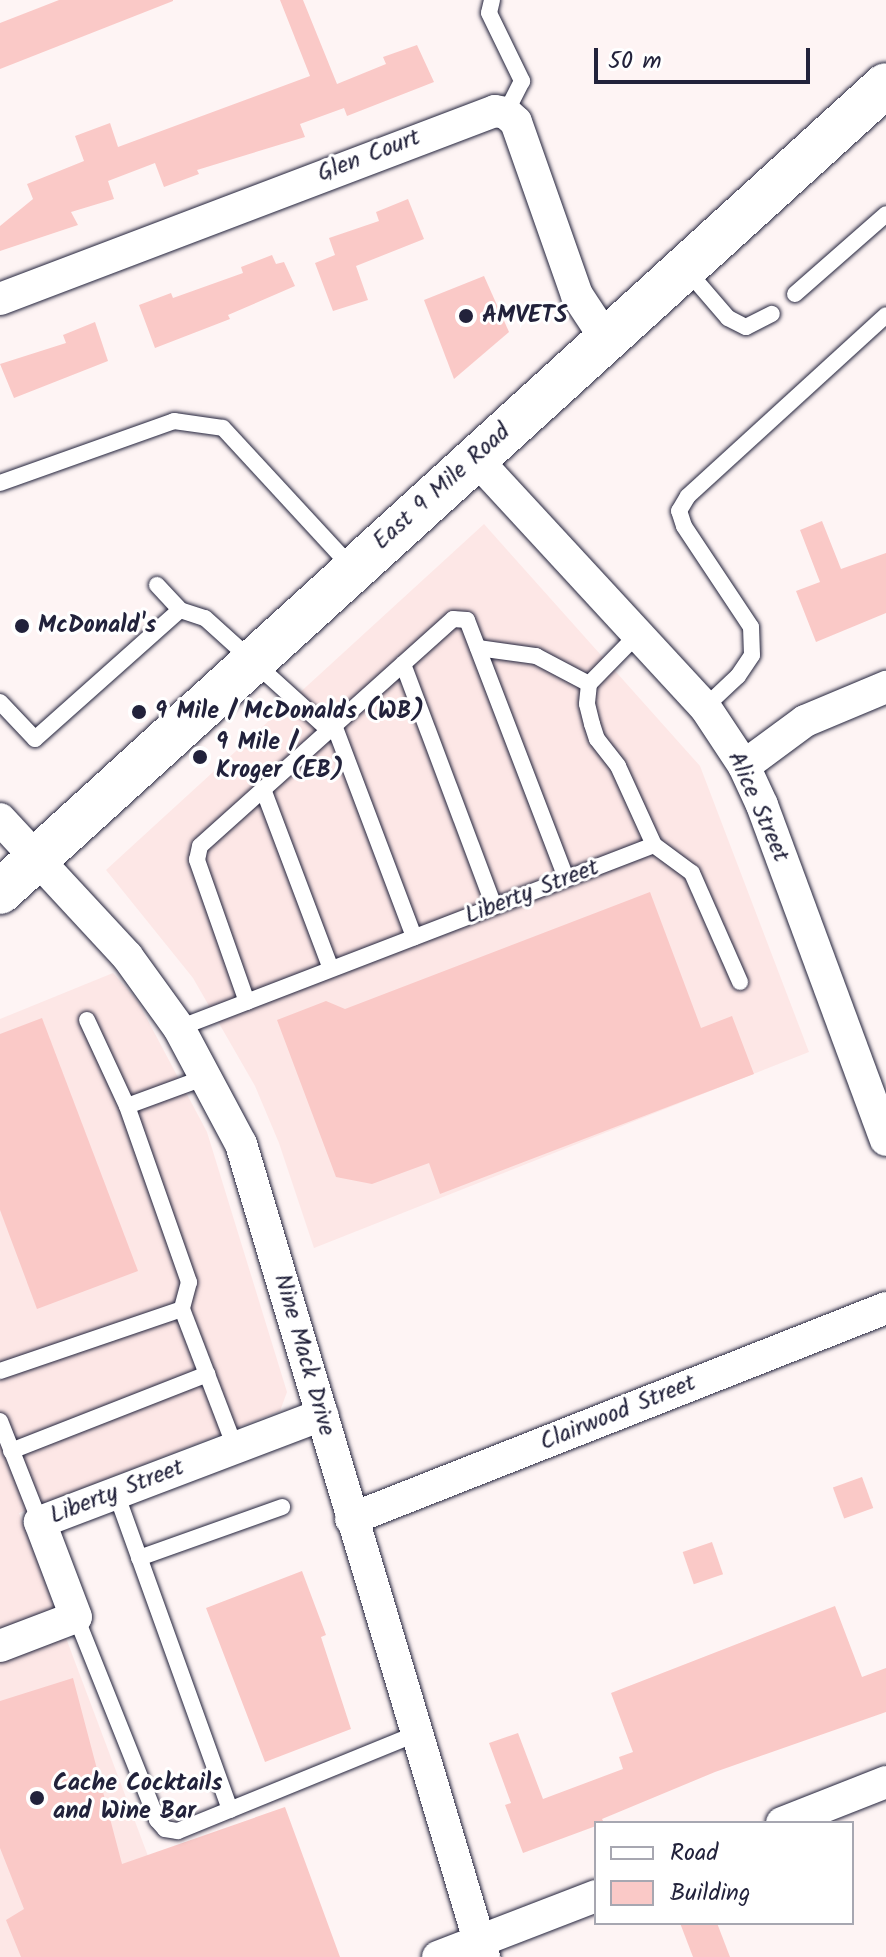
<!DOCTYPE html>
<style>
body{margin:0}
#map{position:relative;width:886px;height:1957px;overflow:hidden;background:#fef4f4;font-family:Kalam,sans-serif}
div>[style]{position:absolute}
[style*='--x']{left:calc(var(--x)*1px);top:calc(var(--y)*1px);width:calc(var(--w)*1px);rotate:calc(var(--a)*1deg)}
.built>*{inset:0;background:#fde7e6}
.building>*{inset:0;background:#fac9c7;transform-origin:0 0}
.roads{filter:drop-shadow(0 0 2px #22223b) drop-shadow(0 0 2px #22223b)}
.lane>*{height:16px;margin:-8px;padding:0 8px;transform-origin:8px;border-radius:8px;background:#fff}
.street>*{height:32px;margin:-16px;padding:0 16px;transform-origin:16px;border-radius:16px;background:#fff}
.secondary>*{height:44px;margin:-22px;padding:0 22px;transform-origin:22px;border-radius:22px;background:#fff}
.dots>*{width:22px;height:22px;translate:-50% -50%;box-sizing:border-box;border:4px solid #fff;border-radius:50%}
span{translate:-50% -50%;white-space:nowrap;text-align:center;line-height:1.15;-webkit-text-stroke:6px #fff;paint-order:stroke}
.street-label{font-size:24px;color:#22223b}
.poi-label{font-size:24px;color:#22223b;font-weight:700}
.left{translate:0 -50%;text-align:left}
.legend{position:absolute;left:594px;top:1821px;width:260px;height:104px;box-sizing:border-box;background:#fff;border:2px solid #a7a7b1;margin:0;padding:10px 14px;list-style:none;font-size:24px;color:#22223b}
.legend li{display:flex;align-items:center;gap:16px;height:40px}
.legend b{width:40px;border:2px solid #a7a7b1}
.scale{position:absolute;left:594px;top:48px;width:216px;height:36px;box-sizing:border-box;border:4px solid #22223b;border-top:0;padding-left:10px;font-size:24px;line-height:28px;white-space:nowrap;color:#22223b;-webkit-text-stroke:6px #fff;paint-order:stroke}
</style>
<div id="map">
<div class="built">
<div style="clip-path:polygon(484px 524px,700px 766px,809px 1052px,314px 1248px,279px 1143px,255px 1086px,193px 978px,106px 870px)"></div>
<div style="clip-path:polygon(113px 973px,137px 1000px,207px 1132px,287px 1392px,280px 1411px,19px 1513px,186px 1957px,0 1957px,0 1019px)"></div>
</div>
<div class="building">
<div style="clip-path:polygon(59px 0,173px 0,173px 1px,0 69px,0 23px)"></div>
<div style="clip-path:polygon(280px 0,303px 0,337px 84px,386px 64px,383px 57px,417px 45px,434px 82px,347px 116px,344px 108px,300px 124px,305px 137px,197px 170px,199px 174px,164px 187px,155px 163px,108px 181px,114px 199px,71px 212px,78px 225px,0 251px,0 226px,33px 199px,27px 184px,84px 161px,75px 136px,110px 123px,118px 147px,310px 76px)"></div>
<div style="clip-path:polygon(408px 199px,424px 239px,356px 266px,368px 300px,333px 311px,315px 263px,335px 255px,329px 238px,379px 221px,376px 212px)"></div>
<div style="clip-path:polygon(272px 255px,276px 264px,284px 262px,295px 286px,228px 315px,230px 319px,155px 348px,139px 305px,171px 293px,173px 298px,243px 273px,241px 267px)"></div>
<div style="clip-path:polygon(484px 276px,509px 332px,454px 379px,424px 300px)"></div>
<div style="clip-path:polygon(95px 322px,108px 361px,14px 398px,0 364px,66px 343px,63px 335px)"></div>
<div style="clip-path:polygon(822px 521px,841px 569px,886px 553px,886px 613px,816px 642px,796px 591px,820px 582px,800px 530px)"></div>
<div style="clip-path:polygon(650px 892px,701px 1028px,732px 1016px,754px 1074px,440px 1194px,429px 1163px,372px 1184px,336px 1177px,277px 1020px,326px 1001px,345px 1009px)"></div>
<div style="clip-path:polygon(42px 1018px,138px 1271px,37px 1309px,0 1210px,0 1034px)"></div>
<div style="left:862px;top:1477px;width:33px;height:31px;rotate:70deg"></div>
<div style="left:712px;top:1542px;width:34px;height:31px;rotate:71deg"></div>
<div style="clip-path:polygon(302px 1571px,326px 1635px,321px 1637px,351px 1729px,265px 1762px,206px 1608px)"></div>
<div style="clip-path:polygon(835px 1606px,862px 1677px,886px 1668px,886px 1712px,715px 1772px,602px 1819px,604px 1823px,523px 1853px,505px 1805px,511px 1803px,489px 1743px,518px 1733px,543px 1799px,623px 1769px,619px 1757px,633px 1752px,611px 1693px)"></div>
<div style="clip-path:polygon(73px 1678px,122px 1864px,285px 1807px,340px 1957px,21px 1957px,6px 1920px,24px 1909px,0 1848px,0 1701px)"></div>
<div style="clip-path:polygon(680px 1923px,717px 1923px,730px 1957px,693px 1957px)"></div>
</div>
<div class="roads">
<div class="lane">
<div style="--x:492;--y:0;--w:13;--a:103"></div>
<div style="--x:489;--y:13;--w:76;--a:64.1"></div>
<div style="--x:522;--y:81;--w:36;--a:117"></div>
<div style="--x:685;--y:268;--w:66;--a:49.3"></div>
<div style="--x:728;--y:318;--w:20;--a:27"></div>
<div style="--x:746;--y:327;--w:29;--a:-27"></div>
<div style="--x:795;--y:294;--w:121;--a:-41.3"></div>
<div style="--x:0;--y:483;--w:185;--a:-19.6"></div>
<div style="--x:174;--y:421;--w:49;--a:8.1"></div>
<div style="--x:223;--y:428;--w:190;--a:47.3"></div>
<div style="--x:157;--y:585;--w:34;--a:47"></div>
<div style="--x:638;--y:634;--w:70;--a:134.4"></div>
<div style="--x:589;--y:684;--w:20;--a:96"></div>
<div style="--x:587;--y:704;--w:21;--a:76"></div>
<div style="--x:592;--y:724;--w:16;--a:72"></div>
<div style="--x:597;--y:739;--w:34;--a:52"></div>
<div style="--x:618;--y:766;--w:87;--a:65.5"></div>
<div style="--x:654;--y:845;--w:47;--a:36.4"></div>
<div style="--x:692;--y:873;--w:119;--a:66.2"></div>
<div style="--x:478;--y:648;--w:59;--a:7.9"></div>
<div style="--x:536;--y:656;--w:60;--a:27.8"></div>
<div style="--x:403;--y:664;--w:259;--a:69.4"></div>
<div style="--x:0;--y:702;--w:51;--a:46.6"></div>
<div style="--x:35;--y:739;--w:194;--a:-41.7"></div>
<div style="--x:180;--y:610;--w:26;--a:18"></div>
<div style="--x:205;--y:618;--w:167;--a:42.1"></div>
<div style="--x:705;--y:707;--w:45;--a:-43.2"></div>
<div style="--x:738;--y:676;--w:25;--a:-56"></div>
<div style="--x:752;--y:655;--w:28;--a:-92"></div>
<div style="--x:751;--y:627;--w:121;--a:-123.6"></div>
<div style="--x:684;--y:526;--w:16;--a:-108"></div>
<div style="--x:679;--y:511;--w:17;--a:-59"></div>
<div style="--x:688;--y:496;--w:268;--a:-42.4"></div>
<div style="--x:334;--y:725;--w:227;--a:69.3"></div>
<div style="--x:263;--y:789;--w:192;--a:69.3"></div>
<div style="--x:247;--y:1002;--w:151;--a:-109.4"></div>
<div style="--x:197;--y:860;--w:14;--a:-78"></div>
<div style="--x:200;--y:846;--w:340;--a:-41.9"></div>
<div style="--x:453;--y:619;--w:14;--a:4"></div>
<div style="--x:467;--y:620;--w:276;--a:69"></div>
<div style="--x:87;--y:1020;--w:95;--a:65.1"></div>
<div style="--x:179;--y:1028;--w:509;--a:-21.07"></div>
<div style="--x:206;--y:1077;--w:84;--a:159.8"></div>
<div style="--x:127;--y:1106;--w:187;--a:70.6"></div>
<div style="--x:189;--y:1282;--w:28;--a:105"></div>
<div style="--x:182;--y:1309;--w:148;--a:69"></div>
<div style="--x:0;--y:1371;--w:192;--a:-18.8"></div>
<div style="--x:0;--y:1421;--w:109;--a:68.4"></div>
<div style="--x:11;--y:1451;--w:211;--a:-21.4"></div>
<div style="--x:116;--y:1493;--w:337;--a:70.2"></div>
<div style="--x:139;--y:1558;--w:152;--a:-19.6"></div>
<div style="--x:76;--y:1617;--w:219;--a:68.2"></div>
<div style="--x:157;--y:1820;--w:12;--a:48"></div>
<div style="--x:165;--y:1829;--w:13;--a:9"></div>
<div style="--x:178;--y:1831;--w:259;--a:-22.2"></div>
</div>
<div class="street">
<div style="--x:0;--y:299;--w:529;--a:-20.8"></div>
<div style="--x:495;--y:111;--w:11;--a:10"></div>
<div style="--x:506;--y:113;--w:13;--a:42"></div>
<div style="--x:516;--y:122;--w:183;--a:70.6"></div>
<div style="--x:577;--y:295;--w:53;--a:56.6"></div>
<div style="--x:475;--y:458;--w:339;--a:47.3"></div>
<div style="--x:705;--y:707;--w:71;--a:56.5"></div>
<div style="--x:744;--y:766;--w:43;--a:65.2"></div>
<div style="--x:762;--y:805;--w:357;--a:69.7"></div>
<div style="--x:744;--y:766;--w:76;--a:-36.4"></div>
<div style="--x:805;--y:721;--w:88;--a:-22.8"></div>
<div style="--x:0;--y:819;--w:187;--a:47.2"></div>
<div style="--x:127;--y:956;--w:89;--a:54.2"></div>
<div style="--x:179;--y:1028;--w:132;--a:61.9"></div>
<div style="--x:241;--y:1144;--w:849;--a:73.36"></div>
<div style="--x:351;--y:1519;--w:575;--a:-21.52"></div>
<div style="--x:0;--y:1646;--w:81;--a:-20.9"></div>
<div style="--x:76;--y:1617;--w:102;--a:-110.8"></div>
<div style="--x:40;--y:1522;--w:302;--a:-20.8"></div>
<div style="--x:782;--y:1823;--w:112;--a:-21.5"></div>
<div style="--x:438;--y:1957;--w:169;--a:-21.1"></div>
</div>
<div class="secondary">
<div style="--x:0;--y:892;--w:1198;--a:-42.33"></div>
</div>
</div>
<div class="dots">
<div style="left:466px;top:316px;background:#22223b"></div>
<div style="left:22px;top:626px;background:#22223b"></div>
<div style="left:139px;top:712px;background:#22223b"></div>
<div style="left:200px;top:757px;background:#22223b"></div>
<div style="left:37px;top:1798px;background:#22223b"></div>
</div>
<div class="street-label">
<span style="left:369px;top:156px;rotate:-21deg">Glen Court</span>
<span style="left:442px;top:487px;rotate:-42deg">East 9 Mile Road</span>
<span style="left:758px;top:807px;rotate:66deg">Alice Street</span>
<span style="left:532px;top:892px;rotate:-21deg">Liberty Street</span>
<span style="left:304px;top:1355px;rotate:74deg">Nine Mack Drive</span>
<span style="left:618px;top:1413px;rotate:-22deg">Clairwood Street</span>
<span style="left:117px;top:1492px;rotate:-21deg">Liberty Street</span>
</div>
<div class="poi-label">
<span class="left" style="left:482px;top:316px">AMVETS</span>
<span class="left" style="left:38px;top:626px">McDonald's</span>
<span class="left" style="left:155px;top:712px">9 Mile / McDonalds (WB)</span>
<span class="left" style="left:216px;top:757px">9 Mile /<br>Kroger (EB)</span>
<span class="left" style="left:53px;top:1798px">Cache Cocktails<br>and Wine Bar</span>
</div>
<ul class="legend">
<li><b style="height:10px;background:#fff"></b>Road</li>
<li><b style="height:22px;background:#fac9c7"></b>Building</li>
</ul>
<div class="scale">50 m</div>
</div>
